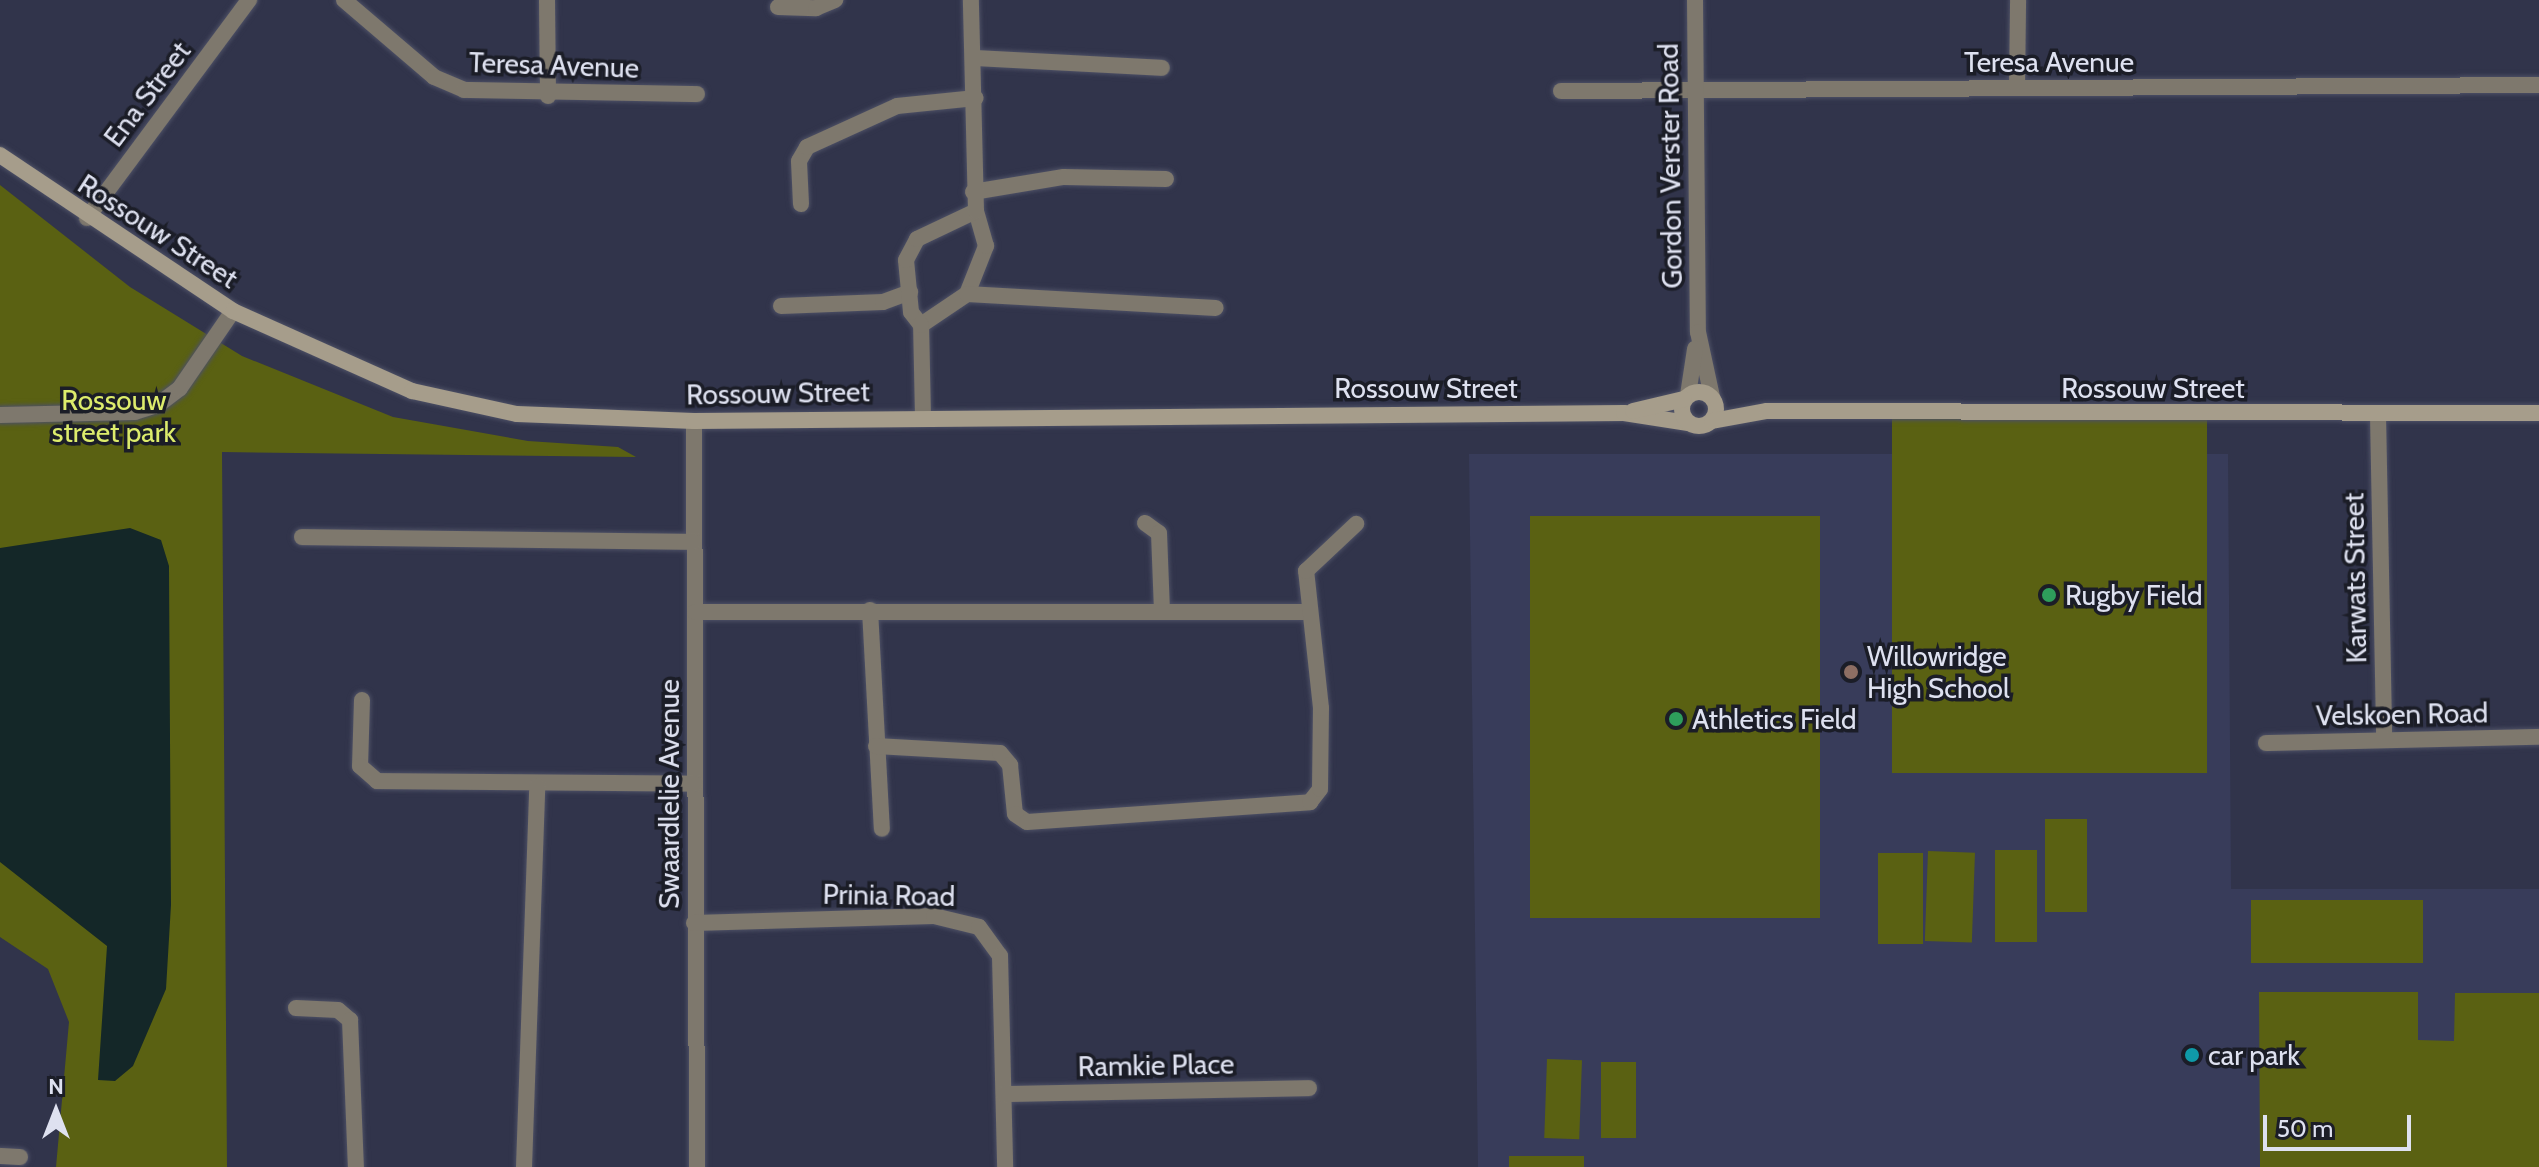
<!DOCTYPE html>
<style>
body{margin:0}
#map{position:relative;width:2539px;height:1167px;overflow:hidden;background:#31344b;font-family:Cabin,sans-serif}
div>[style]{position:absolute}
[style*='--x']{left:calc(var(--x)*1px);top:calc(var(--y)*1px);width:calc(var(--w)*1px);rotate:calc(var(--a)*1deg)}
.built>*{inset:0;background:#383c5a}
.green>*{inset:0;background:#5a6112;transform-origin:0 0}
.water>*{inset:0;background:#142728}
.roads{filter:drop-shadow(0 0 2px #4d5065) drop-shadow(0 0 2px #4d5065)}
.minor>*{height:16px;margin:-8px;padding:0 8px;transform-origin:8px;border-radius:8px;background:#7e786d}
.tertiary>*{height:16px;margin:-8px;padding:0 8px;transform-origin:8px;border-radius:8px;background:#7e786d}
.secondary>*{height:16px;margin:-8px;padding:0 8px;transform-origin:8px;border-radius:8px;background:#a69d8b}
.secondary>.ring{margin:-8px;padding:0;box-sizing:content-box;background:none;border:16px solid #a69d8b;border-radius:50%}
.dots>*{width:22px;height:22px;translate:-50% -50%;box-sizing:border-box;border:4px solid #1b1d27;border-radius:50%}
span{translate:-50% -50%;white-space:nowrap;text-align:center;line-height:1.15;-webkit-text-stroke:7px #1b1d27;paint-order:stroke}
.street-label{font-size:28px;color:#dee1f0}
.park-label{font-size:28px;color:#ddec6c}
.poi-label{font-size:28px;color:#dee1f0}
.left{translate:0 -50%;text-align:left}
.north{position:absolute;left:16px;top:1071px;width:80px;height:80px;-webkit-text-stroke:6px #1b1d27;paint-order:stroke;rotate:0deg;font-size:22px;font-weight:700;line-height:32px;text-align:center;color:#dee1f0}
.north::after{content:'';display:block;margin:auto;width:28px;height:36px;background:#dee1f0;clip-path:polygon(50% 0,100% 100%,50% 72%,0 100%)}
.scale{position:absolute;left:2263px;top:1115px;width:148px;height:36px;box-sizing:border-box;border:4px solid #dee1f0;border-top:0;padding-left:10px;font-size:24px;line-height:28px;white-space:nowrap;color:#dee1f0;-webkit-text-stroke:6px #1b1d27;paint-order:stroke}
</style>
<div id="map">
<div class="built">
<div style="clip-path:polygon(1469px 454px,2228px 454px,2231px 889px,2539px 889px,2539px 1167px,1478px 1167px)"></div>
</div>
<div class="green">
<div style="clip-path:polygon(0 185px,130px 287px,242px 356px,393px 417px,528px 441px,618px 447px,636px 457px,222px 452px,227px 1167px,56px 1167px,69px 1022px,48px 969px,0 937px)"></div>
<div style="left:1892px;top:418px;width:315px;height:355px"></div>
<div style="left:1820px;top:516px;width:402px;height:290px;rotate:90deg"></div>
<div style="left:2045px;top:819px;width:42px;height:93px"></div>
<div style="left:1995px;top:850px;width:42px;height:92px"></div>
<div style="left:1928px;top:851px;width:47px;height:90px;rotate:2deg"></div>
<div style="left:1878px;top:853px;width:45px;height:91px"></div>
<div style="left:2251px;top:900px;width:172px;height:63px"></div>
<div style="clip-path:polygon(2259px 992px,2418px 992px,2418px 1040px,2454px 1041px,2455px 993px,2539px 993px,2539px 1167px,2260px 1167px)"></div>
<div style="left:1547px;top:1059px;width:35px;height:79px;rotate:2deg"></div>
<div style="left:1601px;top:1062px;width:35px;height:76px"></div>
<div style="left:1509px;top:1156px;width:75px;height:11px"></div>
</div>
<div class="water">
<div style="clip-path:polygon(130px 528px,161px 540px,169px 566px,171px 905px,166px 989px,133px 1066px,115px 1081px,98px 1080px,107px 946px,0 862px,0 548px)"></div>
</div>
<div class="roads">
<div class="minor">
<div style="--x:344;--y:0;--w:118;--a:40.5"></div>
<div style="--x:434;--y:77;--w:33;--a:23"></div>
<div style="--x:464;--y:90;--w:233;--a:1"></div>
<div style="--x:547;--y:0;--w:96;--a:89.4"></div>
<div style="--x:778;--y:7;--w:38;--a:2"></div>
<div style="--x:816;--y:8;--w:21;--a:-23"></div>
<div style="--x:974;--y:58;--w:188;--a:3"></div>
<div style="--x:2017;--y:88;--w:88;--a:-89.3"></div>
<div style="--x:1561;--y:91;--w:978;--a:-0.35"></div>
<div style="--x:973;--y:192;--w:92;--a:-9.4"></div>
<div style="--x:1064;--y:177;--w:102;--a:1.1"></div>
<div style="--x:801;--y:204;--w:43;--a:-92.7"></div>
<div style="--x:799;--y:161;--w:16;--a:-60"></div>
<div style="--x:807;--y:147;--w:99;--a:-24.5"></div>
<div style="--x:897;--y:106;--w:79;--a:-5.8"></div>
<div style="--x:87;--y:218;--w:272;--a:-53.4"></div>
<div style="--x:967;--y:294;--w:52;--a:-68.4"></div>
<div style="--x:986;--y:246;--w:36;--a:-106"></div>
<div style="--x:781;--y:306;--w:102;--a:-2.2"></div>
<div style="--x:883;--y:302;--w:29;--a:-20"></div>
<div style="--x:921;--y:325;--w:55;--a:-34"></div>
<div style="--x:967;--y:294;--w:249;--a:3.2"></div>
<div style="--x:0;--y:415;--w:135;--a:-1.3"></div>
<div style="--x:135;--y:412;--w:25;--a:-18"></div>
<div style="--x:159;--y:404;--w:26;--a:-37"></div>
<div style="--x:180;--y:388;--w:93;--a:-55.5"></div>
<div style="--x:2378;--y:415;--w:325;--a:88.9"></div>
<div style="--x:923;--y:417;--w:92;--a:-91.2"></div>
<div style="--x:921;--y:325;--w:16;--a:-128"></div>
<div style="--x:911;--y:312;--w:52;--a:-95.5"></div>
<div style="--x:906;--y:260;--w:24;--a:-62"></div>
<div style="--x:917;--y:239;--w:65;--a:-25.4"></div>
<div style="--x:976;--y:211;--w:211;--a:-91.4"></div>
<div style="--x:694;--y:421;--w:746;--a:89.77"></div>
<div style="--x:1145;--y:523;--w:17;--a:36"></div>
<div style="--x:1159;--y:533;--w:77;--a:87.8"></div>
<div style="--x:302;--y:537;--w:392;--a:0.7"></div>
<div style="--x:870;--y:610;--w:219;--a:86.9"></div>
<div style="--x:695;--y:612;--w:610;--a:0"></div>
<div style="--x:362;--y:700;--w:66;--a:91.7"></div>
<div style="--x:360;--y:766;--w:23;--a:41"></div>
<div style="--x:377;--y:781;--w:318;--a:0.5"></div>
<div style="--x:2266;--y:743;--w:273;--a:-1.3"></div>
<div style="--x:876;--y:746;--w:124;--a:3.2"></div>
<div style="--x:1000;--y:753;--w:16;--a:50"></div>
<div style="--x:1010;--y:765;--w:49;--a:84.2"></div>
<div style="--x:1015;--y:814;--w:14;--a:34"></div>
<div style="--x:1027;--y:822;--w:284;--a:-4"></div>
<div style="--x:1310;--y:802;--w:16;--a:-52"></div>
<div style="--x:1320;--y:789;--w:81;--a:-89.3"></div>
<div style="--x:1321;--y:708;--w:138;--a:-96.2"></div>
<div style="--x:1306;--y:571;--w:69;--a:-43.2"></div>
<div style="--x:694;--y:923;--w:240;--a:-1.7"></div>
<div style="--x:934;--y:916;--w:46;--a:13.7"></div>
<div style="--x:979;--y:927;--w:36;--a:54"></div>
<div style="--x:1000;--y:956;--w:211;--a:88.6"></div>
<div style="--x:296;--y:1008;--w:42;--a:2.7"></div>
<div style="--x:338;--y:1010;--w:16;--a:40"></div>
<div style="--x:350;--y:1020;--w:147;--a:87.7"></div>
<div style="--x:1004;--y:1094;--w:305;--a:-1.1"></div>
<div style="--x:0;--y:1156;--w:20;--a:3"></div>
<div style="--x:524;--y:1167;--w:381;--a:-88"></div>
</div>
<div class="tertiary">
<div style="--x:1695;--y:0;--w:332;--a:89.5"></div>
<div style="--x:1698;--y:332;--w:66;--a:77.8"></div>
<div style="--x:1688;--y:395;--w:47;--a:-81.3"></div>
</div>
<div class="secondary">
<div style="--x:0;--y:155;--w:280;--a:33.8"></div>
<div style="--x:233;--y:311;--w:196;--a:24.1"></div>
<div style="--x:412;--y:391;--w:107;--a:12.4"></div>
<div style="--x:517;--y:414;--w:177;--a:2.3"></div>
<div style="--x:694;--y:421;--w:930;--a:-0.49"></div>
<div style="--x:1624;--y:413;--w:65;--a:8.9"></div>
<div class="ring" style="left:1682px;top:392px;width:18px;height:18px"></div>
<div style="--x:1633;--y:411;--w:52;--a:-13.2"></div>
<div style="--x:1712;--y:421;--w:56;--a:-10.3"></div>
<div style="--x:1767;--y:411;--w:772;--a:0.15"></div>
</div>
</div>
<div class="dots">
<div style="left:2049px;top:595px;background:#2e9e5b"></div>
<div style="left:1851px;top:672px;background:#8d6e63"></div>
<div style="left:1676px;top:719px;background:#2e9e5b"></div>
<div style="left:2192px;top:1055px;background:#0f9aa8"></div>
</div>
<div class="street-label">
<span style="left:2049px;top:62px">Teresa Avenue</span>
<span style="left:554px;top:65px;rotate:2deg">Teresa Avenue</span>
<span style="left:147px;top:94px;rotate:-53deg">Ena Street</span>
<span style="left:1670px;top:166px;rotate:-91deg">Gordon Verster Road</span>
<span style="left:158px;top:231px;rotate:33deg">Rossouw Street</span>
<span style="left:1426px;top:388px">Rossouw Street</span>
<span style="left:2153px;top:388px">Rossouw Street</span>
<span style="left:778px;top:393px;rotate:-1deg">Rossouw Street</span>
<span style="left:2355px;top:578px;rotate:-91deg">Karwats Street</span>
<span style="left:2402px;top:714px;rotate:-1deg">Velskoen Road</span>
<span style="left:669px;top:794px;rotate:-90deg">Swaardlelie Avenue</span>
<span style="left:889px;top:895px;rotate:1deg">Prinia Road</span>
<span style="left:1156px;top:1065px;rotate:-1deg">Ramkie Place</span>
</div>
<div class="park-label">
<span style="left:114px;top:416px">Rossouw<br>street park</span>
</div>
<div class="poi-label">
<span class="left" style="left:2065px;top:595px">Rugby Field</span>
<span class="left" style="left:1867px;top:672px">Willowridge<br>High School</span>
<span class="left" style="left:1692px;top:719px">Athletics Field</span>
<span class="left" style="left:2208px;top:1055px">car park</span>
</div>
<div class="north">N</div>
<div class="scale">50 m</div>
</div>
